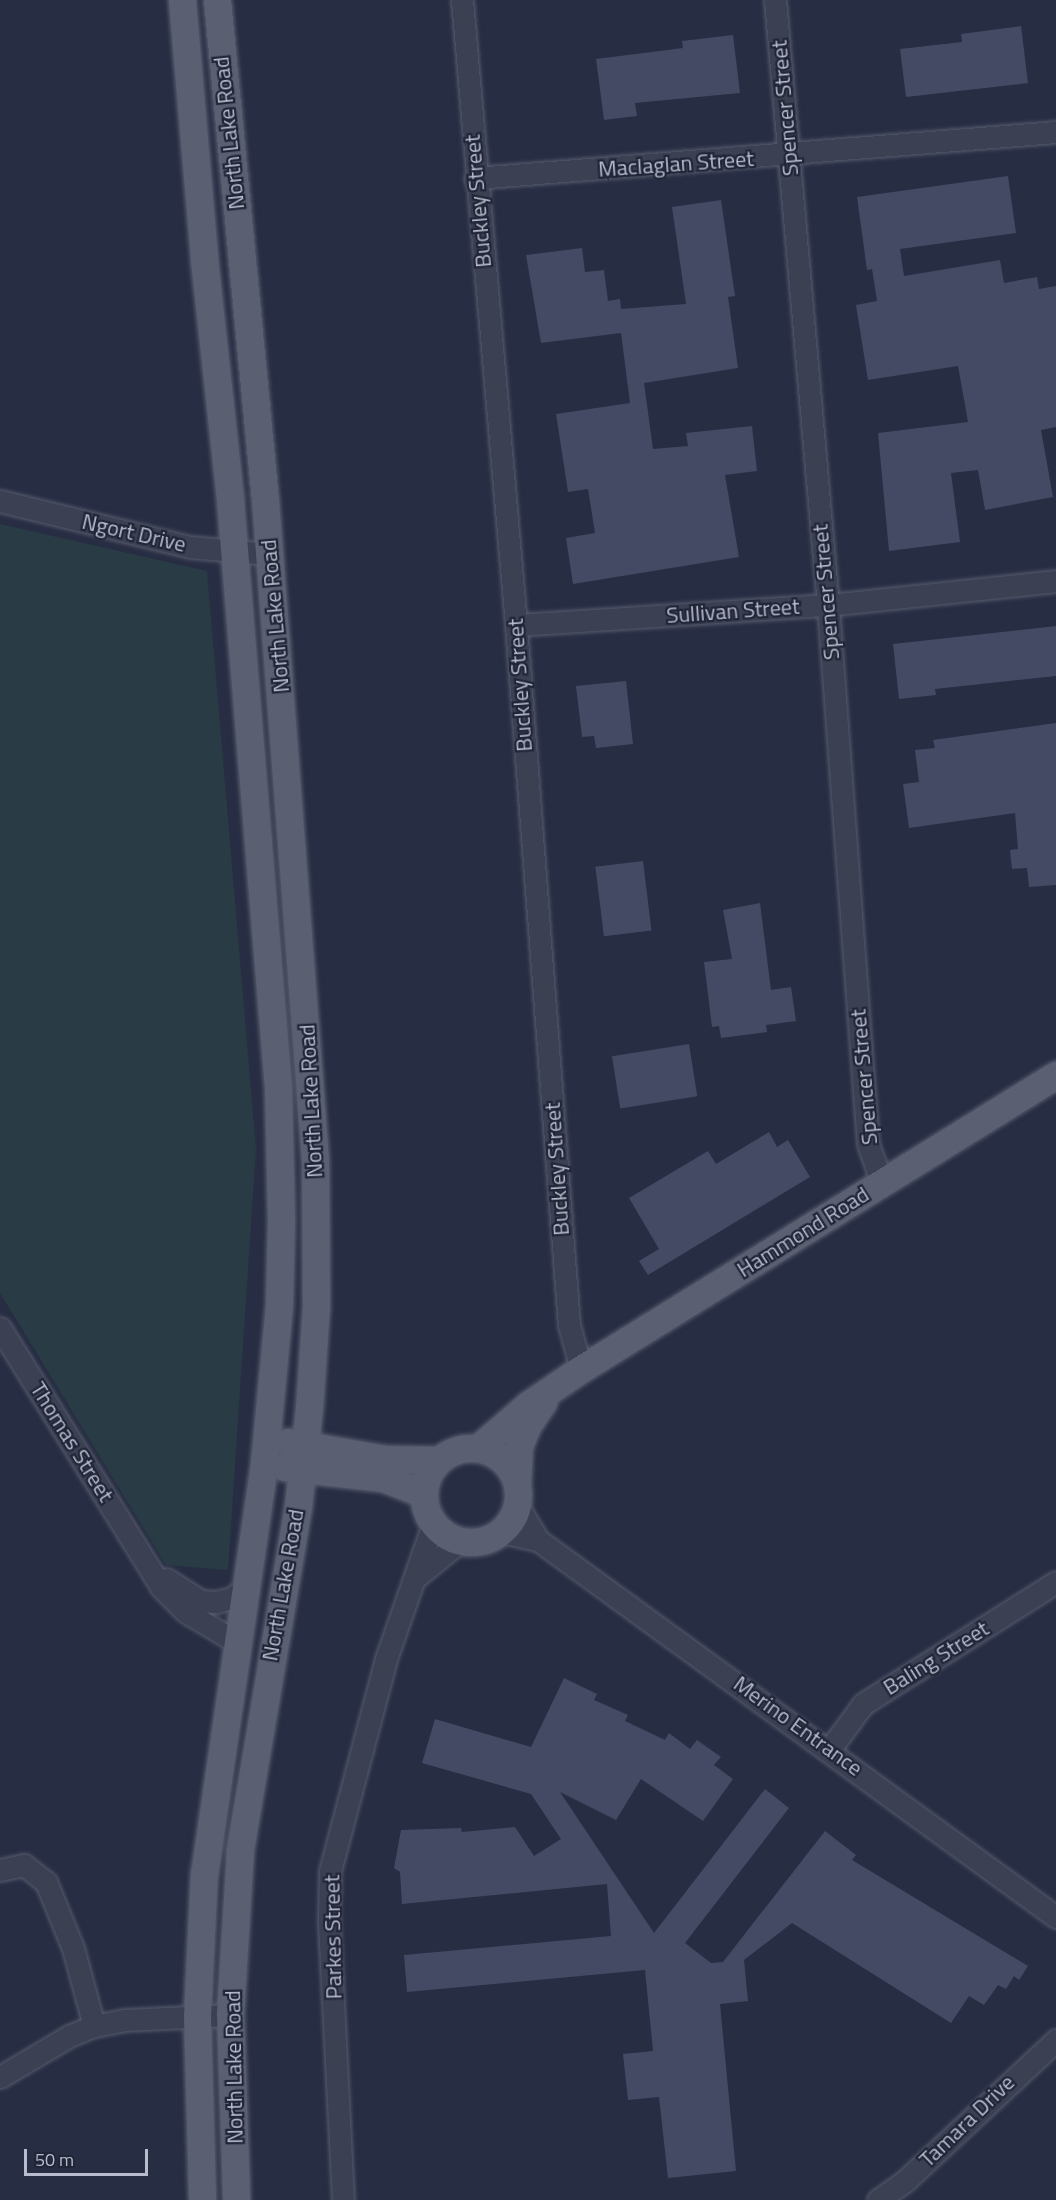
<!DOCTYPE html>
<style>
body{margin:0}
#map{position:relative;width:1056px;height:2200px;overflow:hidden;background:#272d43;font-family:"Titillium Web",sans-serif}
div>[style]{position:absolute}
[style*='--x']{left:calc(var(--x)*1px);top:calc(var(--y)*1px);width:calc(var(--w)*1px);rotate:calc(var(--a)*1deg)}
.green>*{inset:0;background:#293b44}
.building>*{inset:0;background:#444a63;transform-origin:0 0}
.roads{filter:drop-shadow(0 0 2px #575b6d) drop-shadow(0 0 2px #575b6d)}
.minor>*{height:21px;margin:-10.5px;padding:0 10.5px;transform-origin:10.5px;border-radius:10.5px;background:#3b4052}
.major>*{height:27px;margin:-13.5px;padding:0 13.5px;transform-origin:13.5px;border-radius:13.5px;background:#5a5f72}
.major>.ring{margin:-13.5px;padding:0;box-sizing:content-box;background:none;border:27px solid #5a5f72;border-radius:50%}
span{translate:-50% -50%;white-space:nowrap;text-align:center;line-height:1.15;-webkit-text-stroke:4.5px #202538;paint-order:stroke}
.street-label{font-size:22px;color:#b9bccc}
.scale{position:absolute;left:24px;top:2149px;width:124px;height:27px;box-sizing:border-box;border:3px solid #b9bccc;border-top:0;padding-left:8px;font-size:18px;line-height:21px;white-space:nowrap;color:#b9bccc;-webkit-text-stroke:4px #202538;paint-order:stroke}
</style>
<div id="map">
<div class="green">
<div style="clip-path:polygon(0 524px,207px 571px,256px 1149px,228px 1570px,166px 1565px,0 1293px)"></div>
</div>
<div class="building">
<div style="clip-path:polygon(1021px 26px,1028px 83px,906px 97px,900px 49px,962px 42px,961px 34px)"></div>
<div style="clip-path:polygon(733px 35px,740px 93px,635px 103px,637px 116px,604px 120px,596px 59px,683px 48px,682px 41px)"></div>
<div style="clip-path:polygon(1008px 176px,1016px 233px,900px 249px,904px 276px,1000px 260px,1004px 283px,1037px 277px,1039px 289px,1056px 286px,1056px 427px,1041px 430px,1053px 497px,985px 510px,978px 470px,951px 473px,960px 542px,889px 551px,878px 433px,968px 422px,958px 366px,868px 380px,856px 305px,877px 301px,872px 269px,867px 270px,857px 197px)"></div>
<div style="clip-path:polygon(721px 200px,735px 296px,728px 297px,738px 368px,644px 383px,653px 449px,688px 446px,686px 433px,752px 426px,757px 471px,725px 475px,739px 557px,573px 584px,566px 538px,595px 533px,588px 489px,568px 492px,556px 414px,630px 403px,621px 333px,541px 343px,526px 255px,582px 248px,585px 272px,604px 270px,608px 301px,620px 299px,621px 309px,686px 304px,672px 207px)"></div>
<div style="clip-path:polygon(1056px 626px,1056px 676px,935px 689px,936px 695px,899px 699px,893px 644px)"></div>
<div style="clip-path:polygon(626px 681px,633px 744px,596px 748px,594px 736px,582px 737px,576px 686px)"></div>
<div style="clip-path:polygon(1056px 723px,1056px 885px,1029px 887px,1027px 868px,1012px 869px,1010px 850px,1018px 849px,1015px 813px,909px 828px,903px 784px,919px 782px,915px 750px,935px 748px,933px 740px)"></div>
<div style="left:643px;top:861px;width:70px;height:48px;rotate:83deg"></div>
<div style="clip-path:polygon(760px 903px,771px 990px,791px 987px,796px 1021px,766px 1025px,767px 1032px,721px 1038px,719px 1026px,712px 1027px,704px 962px,732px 959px,723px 910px)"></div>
<div style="left:689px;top:1044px;width:53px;height:78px;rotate:81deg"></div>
<div style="clip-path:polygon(769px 1132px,777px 1147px,788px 1140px,810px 1177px,648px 1275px,639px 1261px,659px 1249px,629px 1198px,708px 1151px,716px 1164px)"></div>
<div style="clip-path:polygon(564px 1678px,597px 1694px,594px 1700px,628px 1715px,625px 1721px,665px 1740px,669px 1733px,690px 1749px,697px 1740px,721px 1757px,714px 1765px,733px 1779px,703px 1821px,641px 1779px,616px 1820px,560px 1792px,654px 1933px,765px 1789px,789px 1808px,685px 1943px,711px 1963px,723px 1962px,825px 1831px,856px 1855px,852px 1860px,1028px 1966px,1019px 1980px,1014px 1976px,1006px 1989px,998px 1985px,984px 2005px,969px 1996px,951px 2023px,792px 1923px,744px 1960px,748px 2001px,720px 2004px,736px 2171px,668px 2178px,659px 2097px,628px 2100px,623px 2054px,653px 2051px,645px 1970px,407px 1992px,404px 1955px,611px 1936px,607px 1884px,402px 1904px,400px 1872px,394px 1868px,401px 1830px,461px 1828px,462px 1832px,515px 1827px,534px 1856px,561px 1839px,531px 1794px,422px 1763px,435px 1719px,531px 1747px)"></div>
</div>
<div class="roads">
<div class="minor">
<div style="--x:462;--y:0;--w:627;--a:85.06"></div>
<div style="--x:516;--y:625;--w:702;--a:85.67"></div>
<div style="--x:569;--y:1325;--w:46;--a:74.7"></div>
<div style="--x:775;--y:0;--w:607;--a:84.99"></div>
<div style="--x:828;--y:605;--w:540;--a:85.76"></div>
<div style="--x:868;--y:1144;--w:41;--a:70.3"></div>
<div style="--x:475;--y:178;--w:583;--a:-4.53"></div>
<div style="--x:0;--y:501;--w:195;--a:13.6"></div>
<div style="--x:190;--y:547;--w:80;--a:5"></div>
<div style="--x:516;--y:625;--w:313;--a:-3.7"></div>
<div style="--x:828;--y:605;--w:229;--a:-6"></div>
<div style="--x:0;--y:1328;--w:305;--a:58.1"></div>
<div style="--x:161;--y:1587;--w:35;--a:45"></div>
<div style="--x:186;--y:1612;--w:61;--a:30.8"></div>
<div style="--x:517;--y:1505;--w:41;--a:59"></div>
<div style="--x:502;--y:1532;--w:37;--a:13"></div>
<div style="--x:538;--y:1540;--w:641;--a:36.05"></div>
<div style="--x:416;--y:1577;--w:55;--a:-39.1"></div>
<div style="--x:166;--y:1579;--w:41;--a:32.2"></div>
<div style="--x:201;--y:1601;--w:15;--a:4"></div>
<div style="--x:216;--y:1602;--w:16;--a:-14"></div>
<div style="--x:232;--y:1598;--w:18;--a:-38"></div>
<div style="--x:830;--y:1749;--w:56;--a:-53.7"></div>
<div style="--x:863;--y:1704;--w:228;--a:-32.3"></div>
<div style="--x:0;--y:1870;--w:25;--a:-12"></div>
<div style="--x:24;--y:1865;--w:28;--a:38"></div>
<div style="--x:46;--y:1882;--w:71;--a:67.8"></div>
<div style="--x:73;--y:1948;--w:81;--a:74.9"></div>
<div style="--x:0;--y:2077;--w:80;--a:-30.7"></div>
<div style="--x:69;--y:2036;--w:27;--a:-22"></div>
<div style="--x:94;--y:2026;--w:31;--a:-11"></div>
<div style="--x:124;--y:2020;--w:106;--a:-2.7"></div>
<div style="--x:343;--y:2200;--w:281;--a:-92.9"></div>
<div style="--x:329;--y:1919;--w:48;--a:-88.8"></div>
<div style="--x:330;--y:1871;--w:222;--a:-75.2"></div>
<div style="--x:387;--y:1656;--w:140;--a:-70.8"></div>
<div style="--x:878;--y:2200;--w:33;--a:-35"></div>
<div style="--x:905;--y:2181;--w:207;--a:-43"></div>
</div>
<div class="major">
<div style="--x:182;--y:0;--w:260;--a:85.1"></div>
<div style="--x:204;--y:259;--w:242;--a:83.8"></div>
<div style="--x:230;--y:500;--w:589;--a:85.33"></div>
<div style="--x:278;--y:1087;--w:135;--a:88.7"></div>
<div style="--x:281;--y:1222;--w:83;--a:91.4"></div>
<div style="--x:279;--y:1305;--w:160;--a:95.4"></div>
<div style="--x:264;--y:1464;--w:413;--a:98.3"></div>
<div style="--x:204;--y:1873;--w:143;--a:92.8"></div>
<div style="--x:197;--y:2016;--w:184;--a:88.4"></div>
<div style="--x:217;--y:0;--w:502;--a:84.52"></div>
<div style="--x:265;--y:500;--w:663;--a:85.67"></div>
<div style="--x:315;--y:1161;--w:145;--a:89.6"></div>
<div style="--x:316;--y:1306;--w:102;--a:93.9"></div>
<div style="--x:309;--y:1408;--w:99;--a:96.4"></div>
<div style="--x:298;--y:1506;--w:349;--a:99.6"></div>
<div style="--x:240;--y:1850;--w:165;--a:93.5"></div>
<div style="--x:230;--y:2015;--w:185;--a:88.1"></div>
<div style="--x:288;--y:1442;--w:97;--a:10"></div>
<div style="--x:384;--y:1459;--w:55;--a:1"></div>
<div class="ring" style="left:424px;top:1448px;width:67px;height:67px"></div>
<div style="--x:478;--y:1448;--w:66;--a:-40.7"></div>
<div style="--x:528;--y:1405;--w:64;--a:-34.2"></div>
<div style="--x:581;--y:1369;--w:559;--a:-31.76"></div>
<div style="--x:285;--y:1467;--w:99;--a:6.4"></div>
<div style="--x:383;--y:1478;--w:44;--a:21.3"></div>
<div style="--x:517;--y:1486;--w:40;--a:-87.1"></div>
<div style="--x:519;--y:1446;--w:22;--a:-68"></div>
<div style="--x:527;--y:1426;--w:29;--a:-56"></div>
</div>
</div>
<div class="street-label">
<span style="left:785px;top:108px;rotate:-95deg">Spencer Street</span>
<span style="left:229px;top:133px;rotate:-96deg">North Lake Road</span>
<span style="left:676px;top:164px;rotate:-4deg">Maclaglan Street</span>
<span style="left:478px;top:201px;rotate:-95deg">Buckley Street</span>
<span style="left:134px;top:533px;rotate:13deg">Ngort Drive</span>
<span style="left:826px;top:592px;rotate:-95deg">Spencer Street</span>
<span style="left:733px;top:611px;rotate:-4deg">Sullivan Street</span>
<span style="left:275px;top:616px;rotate:-95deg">North Lake Road</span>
<span style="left:520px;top:685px;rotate:-94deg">Buckley Street</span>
<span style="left:864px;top:1077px;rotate:-95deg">Spencer Street</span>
<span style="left:311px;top:1101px;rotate:-93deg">North Lake Road</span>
<span style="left:557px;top:1169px;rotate:-94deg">Buckley Street</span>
<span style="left:803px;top:1232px;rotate:-32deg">Hammond Road</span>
<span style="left:72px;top:1442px;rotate:58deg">Thomas Street</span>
<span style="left:283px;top:1585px;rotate:-80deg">North Lake Road</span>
<span style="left:936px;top:1658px;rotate:-32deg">Baling Street</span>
<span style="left:798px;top:1726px;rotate:36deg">Merino Entrance</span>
<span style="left:333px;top:1937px;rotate:-91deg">Parkes Street</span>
<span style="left:234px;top:2067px;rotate:-91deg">North Lake Road</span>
<span style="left:967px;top:2121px;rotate:-44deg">Tamara Drive</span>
</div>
<div class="scale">50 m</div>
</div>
